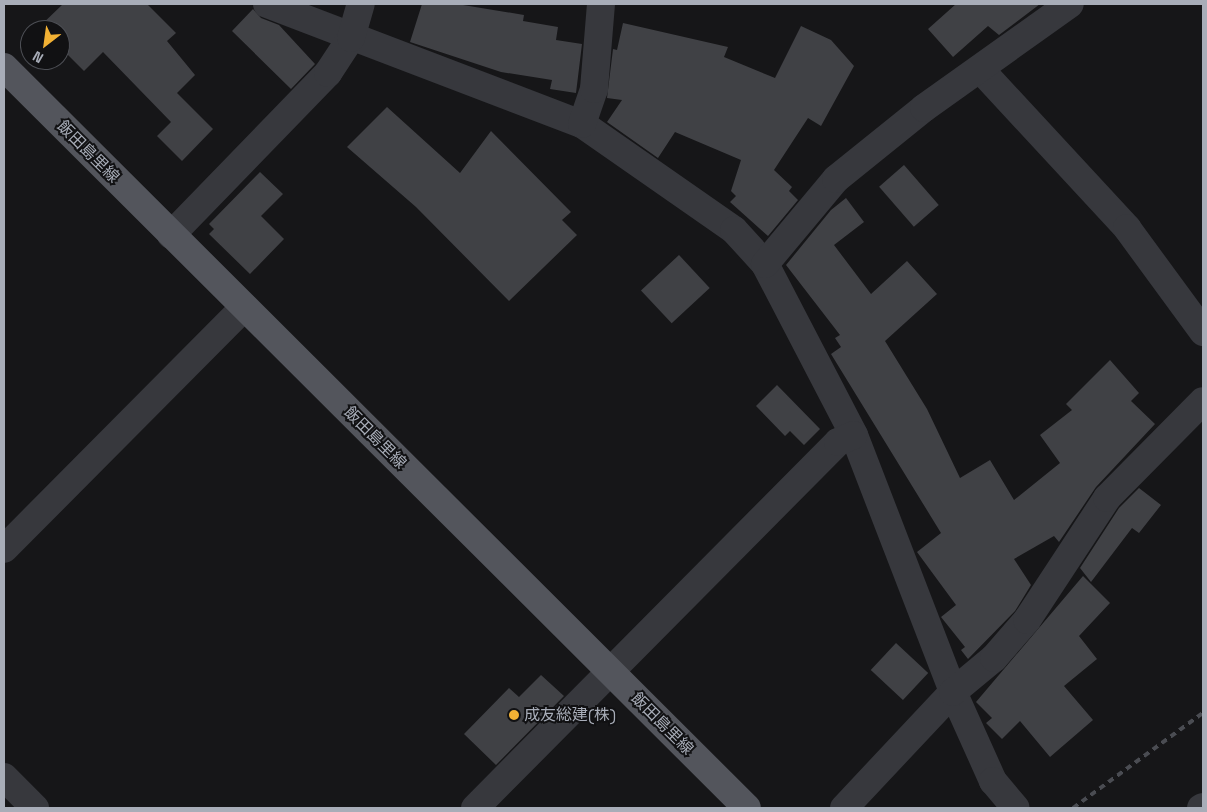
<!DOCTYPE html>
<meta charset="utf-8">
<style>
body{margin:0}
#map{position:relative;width:1207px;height:812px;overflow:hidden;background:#161618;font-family:"Space Grotesk","Noto Sans JP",sans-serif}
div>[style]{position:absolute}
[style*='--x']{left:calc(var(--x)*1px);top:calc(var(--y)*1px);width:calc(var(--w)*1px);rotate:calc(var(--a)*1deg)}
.building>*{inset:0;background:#404145;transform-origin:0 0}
.minor>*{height:28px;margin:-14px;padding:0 14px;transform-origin:14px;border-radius:14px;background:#37383d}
.major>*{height:28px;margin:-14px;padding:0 14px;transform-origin:14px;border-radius:14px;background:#53555c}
.rail>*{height:4px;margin-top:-2px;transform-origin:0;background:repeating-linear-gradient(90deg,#4a4c52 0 6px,transparent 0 11px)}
.dots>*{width:14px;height:14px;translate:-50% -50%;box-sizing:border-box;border:2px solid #111113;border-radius:50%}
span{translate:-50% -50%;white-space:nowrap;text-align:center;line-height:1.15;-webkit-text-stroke:4px #111113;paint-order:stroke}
.street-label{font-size:16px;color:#a8adb8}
.poi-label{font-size:16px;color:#a8adb8}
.left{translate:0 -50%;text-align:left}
.frame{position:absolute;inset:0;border:5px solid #a8adb8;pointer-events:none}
.north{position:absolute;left:20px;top:20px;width:50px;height:50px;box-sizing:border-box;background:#111113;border:1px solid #4d4f55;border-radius:50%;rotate:210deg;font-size:14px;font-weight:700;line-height:20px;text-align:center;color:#a8adb8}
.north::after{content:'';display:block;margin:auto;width:18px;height:22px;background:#f2b134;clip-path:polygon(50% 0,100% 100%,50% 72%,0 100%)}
</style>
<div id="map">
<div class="building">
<div style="clip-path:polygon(63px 4px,147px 4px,176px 33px,167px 41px,195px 75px,177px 93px,213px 129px,182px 161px,157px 136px,171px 122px,103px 52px,84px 71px,60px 47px,60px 30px,36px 30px)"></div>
<div style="clip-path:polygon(422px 4px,457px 4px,524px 15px,523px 21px,558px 27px,556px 40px,582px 44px,576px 93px,550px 89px,552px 80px,501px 72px,410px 42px)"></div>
<div style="clip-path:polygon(956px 4px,1040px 4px,999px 35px,988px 26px,953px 57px,928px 29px)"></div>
<div style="clip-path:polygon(253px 9px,261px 18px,279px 25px,315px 64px,291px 89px,232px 31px)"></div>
<div style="clip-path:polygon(623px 23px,728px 47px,724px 57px,775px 78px,801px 26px,831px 40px,854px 66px,821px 126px,808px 118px,774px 170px,792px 187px,789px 191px,798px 200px,768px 236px,730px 202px,736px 196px,731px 191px,741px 160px,675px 132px,658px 158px,607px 122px,622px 100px,607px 98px,613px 49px,617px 50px)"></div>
<div style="clip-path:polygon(387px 107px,460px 173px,491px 131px,571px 212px,562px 220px,577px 235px,509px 301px,416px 207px,347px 147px)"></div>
<div style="left:904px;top:165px;width:53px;height:33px;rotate:49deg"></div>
<div style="clip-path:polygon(260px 172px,283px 194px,261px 216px,284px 239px,250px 274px,209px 234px,214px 229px,209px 224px)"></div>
<div style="clip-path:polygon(846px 198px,864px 222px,834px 245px,871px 294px,907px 261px,937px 294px,885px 341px,927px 409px,960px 478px,990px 460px,1014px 500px,1060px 463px,1040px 435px,1072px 410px,1066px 404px,1110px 360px,1139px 393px,1131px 401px,1155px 424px,1096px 487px,1059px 542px,1054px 536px,1014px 559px,1031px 585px,1015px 611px,968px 659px,961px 650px,965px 647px,941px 617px,956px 605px,917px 552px,941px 533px,831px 354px,841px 347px,835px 338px,840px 335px,786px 265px,831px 210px)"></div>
<div style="left:679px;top:255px;width:45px;height:52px;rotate:47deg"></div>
<div style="clip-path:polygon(777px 385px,820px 429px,804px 445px,790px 431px,785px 436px,756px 406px)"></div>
<div style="clip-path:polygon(1139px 488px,1161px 505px,1139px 533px,1132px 528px,1091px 582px,1080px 568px,1119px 508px)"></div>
<div style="clip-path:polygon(1083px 576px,1110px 603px,1079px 636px,1097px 659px,1064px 686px,1093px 720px,1050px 757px,1020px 721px,1002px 739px,986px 723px,992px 718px,976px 702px)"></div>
<div style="left:896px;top:643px;width:44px;height:37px;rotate:43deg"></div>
<div style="clip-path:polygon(541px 675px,564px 696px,496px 765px,464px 734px,509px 688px,519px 697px)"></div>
</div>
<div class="minor">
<div style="--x:267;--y:4;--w:337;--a:20.9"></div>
<div style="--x:582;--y:124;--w:185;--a:34.9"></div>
<div style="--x:734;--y:230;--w:46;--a:47.6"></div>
<div style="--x:765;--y:264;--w:193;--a:62.5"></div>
<div style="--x:854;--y:435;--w:275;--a:68.9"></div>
<div style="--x:953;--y:692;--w:98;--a:65.8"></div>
<div style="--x:993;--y:781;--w:35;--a:50"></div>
<div style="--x:980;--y:69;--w:217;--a:47.2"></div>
<div style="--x:1127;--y:228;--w:129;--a:53.8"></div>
<div style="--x:582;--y:124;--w:37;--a:-71"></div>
<div style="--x:594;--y:89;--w:85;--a:-85.3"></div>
<div style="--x:171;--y:235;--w:226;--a:-45.9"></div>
<div style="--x:328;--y:73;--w:42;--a:-56.7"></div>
<div style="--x:351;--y:38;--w:35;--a:-74"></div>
<div style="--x:765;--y:264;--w:111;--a:-50.1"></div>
<div style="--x:836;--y:179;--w:113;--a:-38.9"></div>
<div style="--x:924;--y:108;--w:179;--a:-35.5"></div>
<div style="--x:4;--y:549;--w:341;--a:-45.2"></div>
<div style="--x:4;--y:777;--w:44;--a:45"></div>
<div style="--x:475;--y:808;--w:515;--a:-45.24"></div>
<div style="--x:838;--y:442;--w:17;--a:-24"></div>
<div style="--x:844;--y:808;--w:159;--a:-46.8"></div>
<div style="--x:953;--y:692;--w:53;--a:-39.7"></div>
<div style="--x:994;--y:658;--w:50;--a:-49"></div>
<div style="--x:1027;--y:620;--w:146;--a:-56.7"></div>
<div style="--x:1107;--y:498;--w:136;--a:-45.3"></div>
<div style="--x:1201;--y:808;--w:2;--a:-27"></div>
</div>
<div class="major">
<div style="--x:4;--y:67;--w:1049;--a:44.92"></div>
</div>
<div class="rail">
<div style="--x:1073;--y:808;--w:161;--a:-36.2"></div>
</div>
<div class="dots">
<div style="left:514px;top:715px;background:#f2b134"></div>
</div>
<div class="street-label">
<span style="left:88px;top:152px;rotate:45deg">飯田島里線</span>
<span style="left:375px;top:438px;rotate:45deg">飯田島里線</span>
<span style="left:662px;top:724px;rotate:45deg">飯田島里線</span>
</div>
<div class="poi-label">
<span class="left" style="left:524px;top:715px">成友総建(株)</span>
</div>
<div class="frame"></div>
<div class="north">N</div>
</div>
